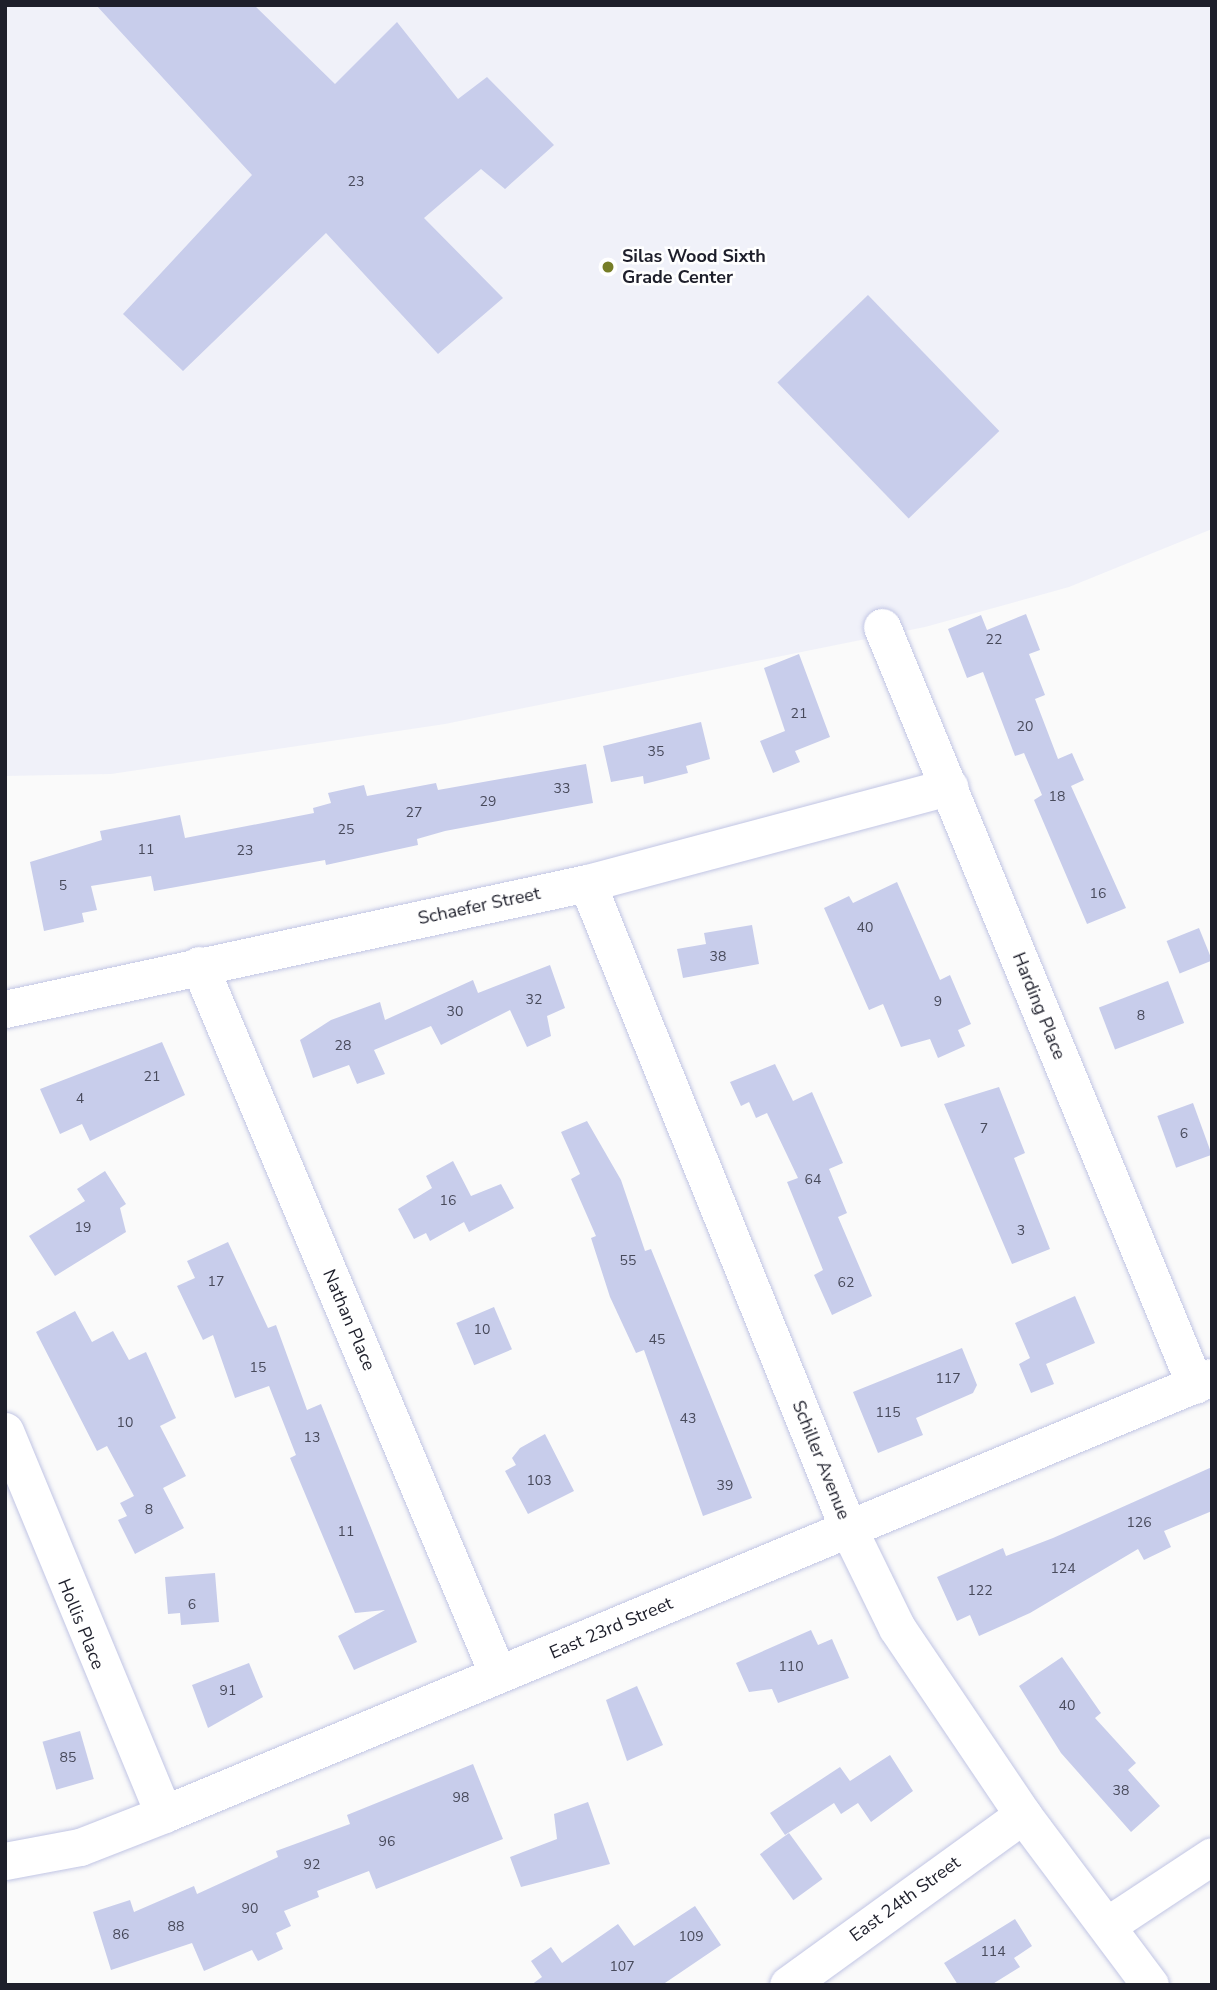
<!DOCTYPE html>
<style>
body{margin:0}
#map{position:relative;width:1217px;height:1990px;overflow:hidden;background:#fafafa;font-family:"Nunito Sans",sans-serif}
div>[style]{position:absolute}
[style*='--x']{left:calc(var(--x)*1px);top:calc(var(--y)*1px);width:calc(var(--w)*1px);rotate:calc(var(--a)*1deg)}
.built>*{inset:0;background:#f0f1f9}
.building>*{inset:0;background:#c8cdeb;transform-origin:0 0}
.roads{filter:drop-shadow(0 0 2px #c1c5e4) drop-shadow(0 0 2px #c1c5e4)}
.street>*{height:37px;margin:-18.5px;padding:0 18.5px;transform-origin:18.5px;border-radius:18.5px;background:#fff}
.dots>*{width:19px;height:19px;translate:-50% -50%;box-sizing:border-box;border:4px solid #fff;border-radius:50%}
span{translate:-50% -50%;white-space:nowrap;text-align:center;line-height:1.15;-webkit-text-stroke:5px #fff;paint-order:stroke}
.number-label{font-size:14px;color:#484a5b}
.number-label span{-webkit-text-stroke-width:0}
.poi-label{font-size:18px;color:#1e1f2b;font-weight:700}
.left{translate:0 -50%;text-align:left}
.street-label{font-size:18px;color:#1e1f2b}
.frame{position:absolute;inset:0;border:7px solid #1e1f2b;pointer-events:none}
</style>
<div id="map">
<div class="built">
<div style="clip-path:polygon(5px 5px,1212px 5px,1212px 529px,1069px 587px,925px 627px,445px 724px,111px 774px,5px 776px)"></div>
</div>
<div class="building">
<div style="clip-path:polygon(96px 5px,254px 5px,335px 84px,397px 22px,458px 99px,487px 77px,554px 145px,505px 189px,481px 169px,424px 218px,503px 298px,438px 354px,326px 233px,183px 371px,123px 314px,252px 175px)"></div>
<div style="left:868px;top:295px;width:189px;height:126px;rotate:46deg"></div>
<div style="clip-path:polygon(1026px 614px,1040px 650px,1029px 654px,1045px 695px,1035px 699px,1058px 759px,1072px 753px,1084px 780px,1071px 786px,1126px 908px,1087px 924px,1034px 800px,1042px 795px,1024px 753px,1015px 756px,983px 672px,967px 678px,948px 629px,981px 615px,987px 630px)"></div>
<div style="clip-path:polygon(799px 654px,830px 737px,795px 751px,800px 762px,773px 773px,760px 741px,785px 731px,764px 668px)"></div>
<div style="clip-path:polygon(701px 722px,710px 759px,686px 766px,688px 773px,644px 784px,643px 776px,611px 782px,603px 746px)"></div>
<div style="clip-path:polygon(586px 764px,593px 803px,445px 831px,417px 839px,418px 845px,326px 865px,325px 860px,154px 891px,151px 876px,91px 886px,97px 910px,82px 913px,84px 922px,44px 931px,30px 862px,102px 840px,100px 831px,180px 815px,185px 838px,314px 813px,313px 808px,331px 803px,328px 793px,364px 785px,367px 796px,436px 783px,438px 790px)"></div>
<div style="clip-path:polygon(897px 882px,940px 980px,950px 975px,971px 1024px,958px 1030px,965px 1046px,938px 1058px,930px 1039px,901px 1047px,883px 1004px,869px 1010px,824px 908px,849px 896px,853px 903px)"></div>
<div style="clip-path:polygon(752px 925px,759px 964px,683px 978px,677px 949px,706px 944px,704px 933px)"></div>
<div style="left:1199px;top:928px;width:35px;height:35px;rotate:68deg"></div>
<div style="clip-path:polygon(550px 965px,565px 1008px,547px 1016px,551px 1036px,527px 1047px,510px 1010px,441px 1045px,431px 1026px,374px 1050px,385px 1074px,357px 1084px,349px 1065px,313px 1078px,300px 1040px,331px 1020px,380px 1002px,385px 1020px,473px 980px,478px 993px)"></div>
<div style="left:1168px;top:981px;width:45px;height:74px;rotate:69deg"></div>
<div style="clip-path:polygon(162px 1042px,185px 1095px,90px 1141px,82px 1124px,60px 1134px,40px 1089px)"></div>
<div style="clip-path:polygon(775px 1064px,793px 1101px,812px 1092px,843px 1163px,829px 1169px,847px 1213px,838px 1217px,872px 1296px,832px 1315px,814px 1275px,823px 1270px,787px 1182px,798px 1178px,767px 1113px,756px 1118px,749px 1102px,741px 1106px,730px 1082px)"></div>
<div style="clip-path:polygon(999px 1087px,1025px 1153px,1014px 1158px,1050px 1249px,1012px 1264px,944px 1104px)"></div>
<div style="left:1193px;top:1103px;width:55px;height:38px;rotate:70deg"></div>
<div style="clip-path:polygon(587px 1121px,621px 1180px,645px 1251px,651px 1249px,752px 1498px,703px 1516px,644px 1350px,636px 1353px,610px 1297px,591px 1238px,596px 1236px,571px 1179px,580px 1174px,561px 1132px)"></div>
<div style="clip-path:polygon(453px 1161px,471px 1196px,501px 1184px,514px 1208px,469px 1232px,464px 1222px,430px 1241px,426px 1233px,414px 1239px,398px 1209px,432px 1188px,426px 1176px)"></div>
<div style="clip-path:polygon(105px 1171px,126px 1204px,120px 1208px,126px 1232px,55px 1276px,29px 1236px,85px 1201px,77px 1189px)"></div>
<div style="clip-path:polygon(228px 1242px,268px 1328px,276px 1325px,307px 1410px,321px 1404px,417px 1642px,354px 1670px,338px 1636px,385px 1610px,355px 1613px,290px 1458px,296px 1455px,269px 1386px,235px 1398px,213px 1335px,203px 1340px,177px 1286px,195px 1278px,187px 1261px)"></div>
<div style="clip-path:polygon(1075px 1296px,1095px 1343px,1046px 1364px,1054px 1384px,1031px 1393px,1019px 1364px,1030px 1358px,1015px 1323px)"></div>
<div style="left:494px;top:1307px;width:46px;height:41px;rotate:67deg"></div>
<div style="clip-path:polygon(75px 1311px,92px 1342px,113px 1331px,129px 1360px,146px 1352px,176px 1418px,160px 1426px,186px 1476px,163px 1488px,184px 1528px,135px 1554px,118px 1520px,127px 1516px,120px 1503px,134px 1496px,107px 1446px,97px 1451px,36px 1332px)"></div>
<div style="clip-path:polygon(962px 1348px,977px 1385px,973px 1393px,916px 1418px,923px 1435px,878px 1453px,853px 1392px)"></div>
<div style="clip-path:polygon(545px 1434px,574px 1491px,528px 1514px,505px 1471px,516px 1465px,512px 1458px,520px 1448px)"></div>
<div style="clip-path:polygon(1212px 1467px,1212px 1511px,1164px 1531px,1171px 1547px,1144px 1560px,1138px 1549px,1030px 1613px,979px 1636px,970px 1615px,957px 1621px,937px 1577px,1003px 1548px,1006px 1556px,1053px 1538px)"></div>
<div style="clip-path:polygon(215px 1573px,219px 1622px,181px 1625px,180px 1613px,168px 1614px,165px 1577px)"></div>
<div style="clip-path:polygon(811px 1630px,818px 1645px,832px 1639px,849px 1678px,778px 1703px,772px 1689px,749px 1692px,736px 1663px)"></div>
<div style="clip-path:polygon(1062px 1657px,1101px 1713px,1095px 1718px,1136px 1763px,1128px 1770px,1160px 1806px,1131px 1832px,1061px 1753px,1019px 1686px)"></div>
<div style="clip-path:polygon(249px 1663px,263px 1697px,208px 1728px,192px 1685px)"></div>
<div style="clip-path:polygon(637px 1686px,663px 1745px,627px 1761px,606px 1700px)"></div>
<div style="left:80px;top:1731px;width:50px;height:39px;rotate:74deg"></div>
<div style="clip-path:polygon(890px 1755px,913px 1791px,871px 1822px,858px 1803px,841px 1814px,834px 1803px,785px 1835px,770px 1813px,840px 1767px,850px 1781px)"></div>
<div style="clip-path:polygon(473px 1764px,503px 1839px,376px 1889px,369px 1871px,317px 1891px,319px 1897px,284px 1911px,291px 1926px,276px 1933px,283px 1949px,258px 1961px,252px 1950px,204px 1971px,192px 1943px,111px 1970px,93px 1912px,130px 1900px,134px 1912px,194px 1886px,197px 1894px,278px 1857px,276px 1851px,350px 1824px,347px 1815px)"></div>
<div style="clip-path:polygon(588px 1802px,610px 1864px,521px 1887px,510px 1857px,557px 1839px,554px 1814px)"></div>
<div style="left:789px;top:1833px;width:57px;height:36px;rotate:54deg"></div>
<div style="clip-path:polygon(695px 1906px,721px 1945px,662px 1985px,531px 1985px,542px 1977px,531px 1961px,551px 1947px,562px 1963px,618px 1924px,634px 1946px)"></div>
<div style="clip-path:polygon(1015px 1919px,1032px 1946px,1014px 1958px,1020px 1967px,991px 1985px,958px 1985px,944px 1963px)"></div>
</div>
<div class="roads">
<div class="street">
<div style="--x:882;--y:627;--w:820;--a:67.56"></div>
<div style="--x:587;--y:883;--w:696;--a:67.97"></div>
<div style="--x:848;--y:1528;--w:111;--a:63.9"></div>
<div style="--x:897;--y:1628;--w:225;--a:56"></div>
<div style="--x:1023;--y:1815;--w:212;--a:53.2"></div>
<div style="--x:199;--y:965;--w:770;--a:67.16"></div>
<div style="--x:5;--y:1009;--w:595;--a:-12.22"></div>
<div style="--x:587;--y:883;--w:375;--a:-14.9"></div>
<div style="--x:5;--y:1431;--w:415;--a:67.5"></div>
<div style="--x:5;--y:1861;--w:76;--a:-10.6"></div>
<div style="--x:80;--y:1847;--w:90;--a:-21.4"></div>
<div style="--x:164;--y:1814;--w:1135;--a:-22.64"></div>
<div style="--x:1109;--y:1924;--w:123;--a:-33.4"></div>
<div style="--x:788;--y:1985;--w:290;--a:-35.9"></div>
</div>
</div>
<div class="dots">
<div style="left:608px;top:267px;background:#767d27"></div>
</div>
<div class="number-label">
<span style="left:356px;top:182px">23</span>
<span style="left:994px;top:640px">22</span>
<span style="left:799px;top:714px">21</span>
<span style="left:1025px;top:727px">20</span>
<span style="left:656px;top:752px">35</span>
<span style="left:562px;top:789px">33</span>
<span style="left:1057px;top:797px">18</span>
<span style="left:488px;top:802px">29</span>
<span style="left:414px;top:813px">27</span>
<span style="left:346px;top:830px">25</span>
<span style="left:146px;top:850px">11</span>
<span style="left:245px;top:851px">23</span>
<span style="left:63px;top:886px">5</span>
<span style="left:1098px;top:894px">16</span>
<span style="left:865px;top:928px">40</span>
<span style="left:718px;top:957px">38</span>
<span style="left:534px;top:1000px">32</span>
<span style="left:938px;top:1002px">9</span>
<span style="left:455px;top:1012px">30</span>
<span style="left:1141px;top:1016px">8</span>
<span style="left:343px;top:1046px">28</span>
<span style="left:152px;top:1077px">21</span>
<span style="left:80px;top:1099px">4</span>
<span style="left:984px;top:1129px">7</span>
<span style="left:1184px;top:1134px">6</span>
<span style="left:813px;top:1180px">64</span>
<span style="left:448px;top:1201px">16</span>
<span style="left:83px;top:1228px">19</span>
<span style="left:1021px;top:1231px">3</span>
<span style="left:628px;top:1261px">55</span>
<span style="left:216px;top:1282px">17</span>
<span style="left:846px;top:1283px">62</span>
<span style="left:482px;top:1330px">10</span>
<span style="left:657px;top:1340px">45</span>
<span style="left:258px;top:1368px">15</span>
<span style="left:948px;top:1379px">117</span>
<span style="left:888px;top:1413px">115</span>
<span style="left:688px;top:1419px">43</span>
<span style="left:125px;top:1423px">10</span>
<span style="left:312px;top:1438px">13</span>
<span style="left:539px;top:1481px">103</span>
<span style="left:725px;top:1486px">39</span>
<span style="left:149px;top:1510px">8</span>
<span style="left:1139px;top:1523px">126</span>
<span style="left:346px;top:1532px">11</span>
<span style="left:1063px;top:1569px">124</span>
<span style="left:980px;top:1591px">122</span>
<span style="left:192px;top:1605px">6</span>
<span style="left:791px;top:1667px">110</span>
<span style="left:228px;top:1691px">91</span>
<span style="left:1067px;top:1706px">40</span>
<span style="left:68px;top:1758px">85</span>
<span style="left:1121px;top:1791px">38</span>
<span style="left:461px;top:1798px">98</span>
<span style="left:387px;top:1842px">96</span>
<span style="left:312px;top:1865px">92</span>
<span style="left:250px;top:1909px">90</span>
<span style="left:176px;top:1927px">88</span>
<span style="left:121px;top:1935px">86</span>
<span style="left:691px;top:1937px">109</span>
<span style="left:993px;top:1952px">114</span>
<span style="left:622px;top:1967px">107</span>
</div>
<div class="poi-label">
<span class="left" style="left:622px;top:267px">Silas Wood Sixth<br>Grade Center</span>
</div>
<div class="street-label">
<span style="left:479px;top:906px;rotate:-12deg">Schaefer Street</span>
<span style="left:1039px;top:1006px;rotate:68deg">Harding Place</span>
<span style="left:349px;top:1320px;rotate:67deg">Nathan Place</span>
<span style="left:821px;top:1460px;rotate:68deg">Schiller Avenue</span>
<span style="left:81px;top:1624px;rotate:68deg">Hollis Place</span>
<span style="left:611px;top:1628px;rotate:-23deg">East 23rd Street</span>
<span style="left:905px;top:1899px;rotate:-36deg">East 24th Street</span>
</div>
<div class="frame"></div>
</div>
